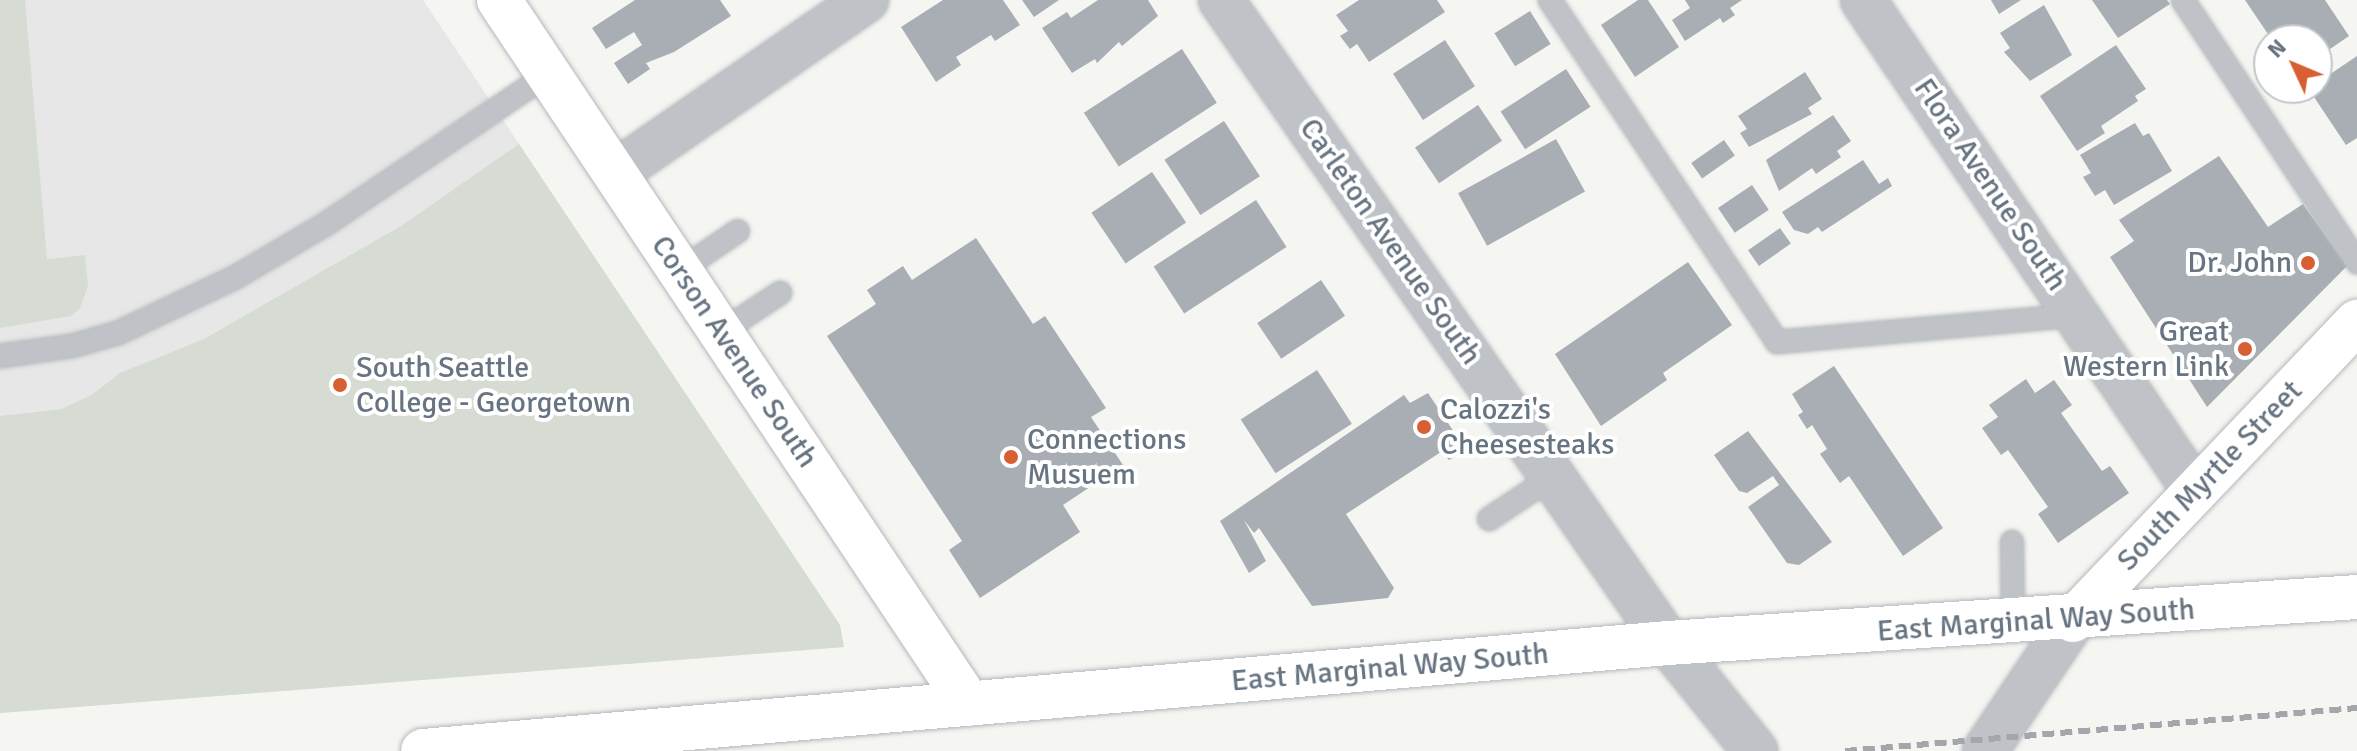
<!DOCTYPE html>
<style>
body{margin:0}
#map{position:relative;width:2357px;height:751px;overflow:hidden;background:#f5f6f2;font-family:Signika,sans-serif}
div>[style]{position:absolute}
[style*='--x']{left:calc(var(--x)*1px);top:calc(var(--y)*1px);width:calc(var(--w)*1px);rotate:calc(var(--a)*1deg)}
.built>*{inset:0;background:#e6e7e6}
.green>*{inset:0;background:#d6dcd4}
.building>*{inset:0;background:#a8aeb4;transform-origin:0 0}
.roads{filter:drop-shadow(0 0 2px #b4b8bc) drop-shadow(0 0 2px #b4b8bc)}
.lane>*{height:22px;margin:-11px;padding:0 11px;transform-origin:11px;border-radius:11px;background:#bfc2c6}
.street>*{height:44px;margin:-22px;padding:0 22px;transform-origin:22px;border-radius:22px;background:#bfc2c6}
.secondary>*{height:44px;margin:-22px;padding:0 22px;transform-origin:22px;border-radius:22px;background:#fff}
.primary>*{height:44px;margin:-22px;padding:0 22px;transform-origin:22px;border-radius:22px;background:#fff}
.rail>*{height:6px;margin-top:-3px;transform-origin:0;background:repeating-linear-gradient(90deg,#a3a7ac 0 12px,transparent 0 18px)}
.dots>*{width:22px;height:22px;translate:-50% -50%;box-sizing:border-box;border:4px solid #fff;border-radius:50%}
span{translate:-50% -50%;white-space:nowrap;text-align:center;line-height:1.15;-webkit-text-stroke:8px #fff;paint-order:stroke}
.street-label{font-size:30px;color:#677481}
.poi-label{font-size:30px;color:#677481}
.right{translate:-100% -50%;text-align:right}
.left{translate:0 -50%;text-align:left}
.north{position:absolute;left:2253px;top:24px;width:80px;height:80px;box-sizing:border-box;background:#fff;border:2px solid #c2c7cd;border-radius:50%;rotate:314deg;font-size:22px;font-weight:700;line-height:32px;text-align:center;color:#677481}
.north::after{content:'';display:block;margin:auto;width:28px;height:36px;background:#d75f31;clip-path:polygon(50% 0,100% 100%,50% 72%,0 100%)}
</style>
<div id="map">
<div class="built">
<div style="clip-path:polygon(0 0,423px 0,840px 625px,844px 647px,0 713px)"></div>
</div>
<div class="green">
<div style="clip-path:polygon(0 0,25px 0,47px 259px,85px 255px,88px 286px,80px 308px,71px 316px,0 328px)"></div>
<div style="clip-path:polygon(519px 144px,840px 625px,844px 647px,0 713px,0 416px,62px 409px,93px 394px,120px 373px,204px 339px,401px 226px)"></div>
</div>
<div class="building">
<div style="clip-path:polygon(635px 0,720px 0,731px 16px,674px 52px,646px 63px,650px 69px,628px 84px,614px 63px,642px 45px,637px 37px,634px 32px,606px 49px,592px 28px)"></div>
<div style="clip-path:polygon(943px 0,1003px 0,1020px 25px,995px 41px,991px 35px,956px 57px,961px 65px,936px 82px,901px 27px)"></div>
<div style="clip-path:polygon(1022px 0,1059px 0,1034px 17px)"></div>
<div style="clip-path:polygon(1098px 0,1148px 0,1158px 16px,1122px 46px,1119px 42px,1097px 63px,1095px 59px,1072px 73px,1042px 28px,1067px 12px,1071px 18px)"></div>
<div style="clip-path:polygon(1359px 0,1437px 0,1445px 12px,1369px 62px,1357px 44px,1350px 49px,1340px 36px,1348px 31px,1336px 15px)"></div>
<div style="clip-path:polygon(1638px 0,1648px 0,1679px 47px,1635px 77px,1601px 25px)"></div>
<div style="clip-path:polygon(1685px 0,1742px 0,1730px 8px,1735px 15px,1723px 23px,1720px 18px,1685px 41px,1672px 20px,1690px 8px)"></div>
<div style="clip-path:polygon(1991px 0,2021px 0,1999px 14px)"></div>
<div style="clip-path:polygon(2092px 0,2167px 0,2170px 4px,2118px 38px)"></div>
<div style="clip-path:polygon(2245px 0,2325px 0,2349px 36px,2317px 58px,2317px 40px,2272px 40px)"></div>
<div style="clip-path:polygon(2044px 5px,2072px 55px,2030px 81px,2004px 52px,2010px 48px,2000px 33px)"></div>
<div style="left:1530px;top:11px;width:39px;height:42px;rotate:58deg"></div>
<div style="left:1445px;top:40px;width:55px;height:62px;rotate:57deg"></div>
<div style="clip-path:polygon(2116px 45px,2146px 89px,2135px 96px,2138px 101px,2101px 126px,2105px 133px,2077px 151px,2040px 96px)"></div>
<div style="left:1182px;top:49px;width:64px;height:117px;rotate:57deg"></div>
<div style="clip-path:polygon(2357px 56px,2357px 138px,2346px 145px,2308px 88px,2317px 88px,2317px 83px)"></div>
<div style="left:1566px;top:69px;width:45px;height:78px;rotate:57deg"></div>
<div style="clip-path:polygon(1805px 72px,1822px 99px,1808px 108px,1812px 114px,1749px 147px,1740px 133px,1747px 129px,1738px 116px)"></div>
<div style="left:1478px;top:105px;width:43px;height:76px;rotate:56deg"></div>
<div style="clip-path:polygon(1833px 115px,1851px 141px,1837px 151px,1841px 157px,1816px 174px,1812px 168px,1779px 191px,1766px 160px)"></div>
<div style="left:1224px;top:121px;width:66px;height:71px;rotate:57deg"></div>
<div style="clip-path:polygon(2135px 123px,2143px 136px,2149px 133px,2172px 171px,2114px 205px,2105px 190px,2095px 196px,2083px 177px,2091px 173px,2080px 155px)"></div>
<div style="left:1556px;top:139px;width:60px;height:112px;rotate:61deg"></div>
<div style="left:1724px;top:140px;width:19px;height:40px;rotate:55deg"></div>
<div style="clip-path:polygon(2219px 156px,2268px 227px,2303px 204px,2347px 266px,2207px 407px,2110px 257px,2134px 241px,2119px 220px)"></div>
<div style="clip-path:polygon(1863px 160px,1879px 184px,1888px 178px,1892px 186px,1822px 232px,1818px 227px,1808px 234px,1794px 230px,1782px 212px)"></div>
<div style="left:1152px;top:172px;width:61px;height:73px;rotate:56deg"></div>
<div style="left:1752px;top:185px;width:30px;height:41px;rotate:56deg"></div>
<div style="left:1256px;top:200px;width:56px;height:122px;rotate:57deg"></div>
<div style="left:1780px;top:228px;width:19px;height:39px;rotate:55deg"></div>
<div style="clip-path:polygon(976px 238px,1033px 324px,1045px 316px,1106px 408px,1091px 417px,1123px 465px,1063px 505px,1080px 532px,980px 598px,949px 550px,962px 541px,827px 336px,876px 304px,867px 290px,903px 266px,912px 280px)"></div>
<div style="clip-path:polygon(1688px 262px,1732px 325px,1663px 373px,1667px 380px,1601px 426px,1555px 354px)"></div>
<div style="left:1321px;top:280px;width:43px;height:77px;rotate:56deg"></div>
<div style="clip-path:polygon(1834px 366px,1943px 528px,1903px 556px,1849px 476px,1840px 483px,1820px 454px,1827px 449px,1812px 425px,1807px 429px,1798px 415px,1803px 412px,1792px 394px)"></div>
<div style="left:1317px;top:370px;width:64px;height:91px;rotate:57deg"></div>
<div style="clip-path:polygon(2026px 379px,2035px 393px,2054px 380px,2072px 405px,2061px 413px,2102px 471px,2110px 466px,2129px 493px,2058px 543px,2038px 514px,2048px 507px,2008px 450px,2001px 455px,1982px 428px,1998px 417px,1989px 405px)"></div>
<div style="clip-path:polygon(1428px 393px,1466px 450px,1449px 460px,1441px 452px,1346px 514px,1394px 588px,1388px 598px,1312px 606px,1259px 528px,1254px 533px,1244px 520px,1266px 561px,1249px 573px,1220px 521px,1404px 395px,1410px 403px)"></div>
<div style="clip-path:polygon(1748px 431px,1832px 542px,1799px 565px,1787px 563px,1748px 507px,1779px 485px,1773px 476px,1747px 493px,1739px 491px,1714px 455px)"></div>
</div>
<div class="roads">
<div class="lane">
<div style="--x:1550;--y:0;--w:410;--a:56.4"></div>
<div style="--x:1777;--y:342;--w:303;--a:-5.1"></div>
<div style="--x:2183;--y:0;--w:315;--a:56.4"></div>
<div style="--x:679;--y:271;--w:71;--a:-34.1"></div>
<div style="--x:721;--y:332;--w:71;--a:-33.5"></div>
<div style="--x:0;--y:356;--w:73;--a:-7.9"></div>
<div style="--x:72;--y:346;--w:48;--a:-15.8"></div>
<div style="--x:118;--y:333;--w:131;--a:-25.4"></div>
<div style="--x:236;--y:277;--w:104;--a:-30.5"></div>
<div style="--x:326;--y:224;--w:268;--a:-34"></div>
<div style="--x:1489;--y:519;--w:78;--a:-33.5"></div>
<div style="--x:2012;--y:542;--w:82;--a:89.3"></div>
</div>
<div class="street">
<div style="--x:1221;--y:0;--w:783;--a:55.19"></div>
<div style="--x:1668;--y:643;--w:139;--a:51.1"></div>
<div style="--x:1863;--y:0;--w:593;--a:55.93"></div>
<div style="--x:615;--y:173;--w:305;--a:-34.6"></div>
<div style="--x:1985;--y:751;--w:158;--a:-56.1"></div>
</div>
<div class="secondary">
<div style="--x:499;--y:0;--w:846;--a:56.27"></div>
<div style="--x:2073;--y:620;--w:412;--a:-46.4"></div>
</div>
<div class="primary">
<div style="--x:423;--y:751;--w:1250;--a:-4.96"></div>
<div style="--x:1668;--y:643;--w:691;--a:-3.82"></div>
</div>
</div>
<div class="rail">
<div style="--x:1845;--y:751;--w:514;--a:-4.8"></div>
</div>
<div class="dots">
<div style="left:2308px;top:263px;background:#d75f31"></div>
<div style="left:2245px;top:349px;background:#d75f31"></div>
<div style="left:340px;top:385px;background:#d75f31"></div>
<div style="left:1424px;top:427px;background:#d75f31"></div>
<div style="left:1011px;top:457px;background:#d75f31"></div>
</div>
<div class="street-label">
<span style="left:1990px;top:185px;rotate:56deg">Flora Avenue South</span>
<span style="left:1390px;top:242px;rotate:55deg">Carleton Avenue South</span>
<span style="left:734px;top:352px;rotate:56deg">Corson Avenue South</span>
<span style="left:2210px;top:476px;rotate:-46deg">South Myrtle Street</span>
<span style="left:2036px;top:621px;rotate:-4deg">East Marginal Way South</span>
<span style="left:1390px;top:668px;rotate:-5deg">East Marginal Way South</span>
</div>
<div class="poi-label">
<span class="right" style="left:2292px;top:263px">Dr. John</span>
<span class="right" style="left:2229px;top:349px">Great<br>Western Link</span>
<span class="left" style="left:356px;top:385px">South Seattle<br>College - Georgetown</span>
<span class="left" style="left:1440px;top:427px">Calozzi's<br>Cheesesteaks</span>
<span class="left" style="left:1027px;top:457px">Connections<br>Musuem</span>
</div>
<div class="north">N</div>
</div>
